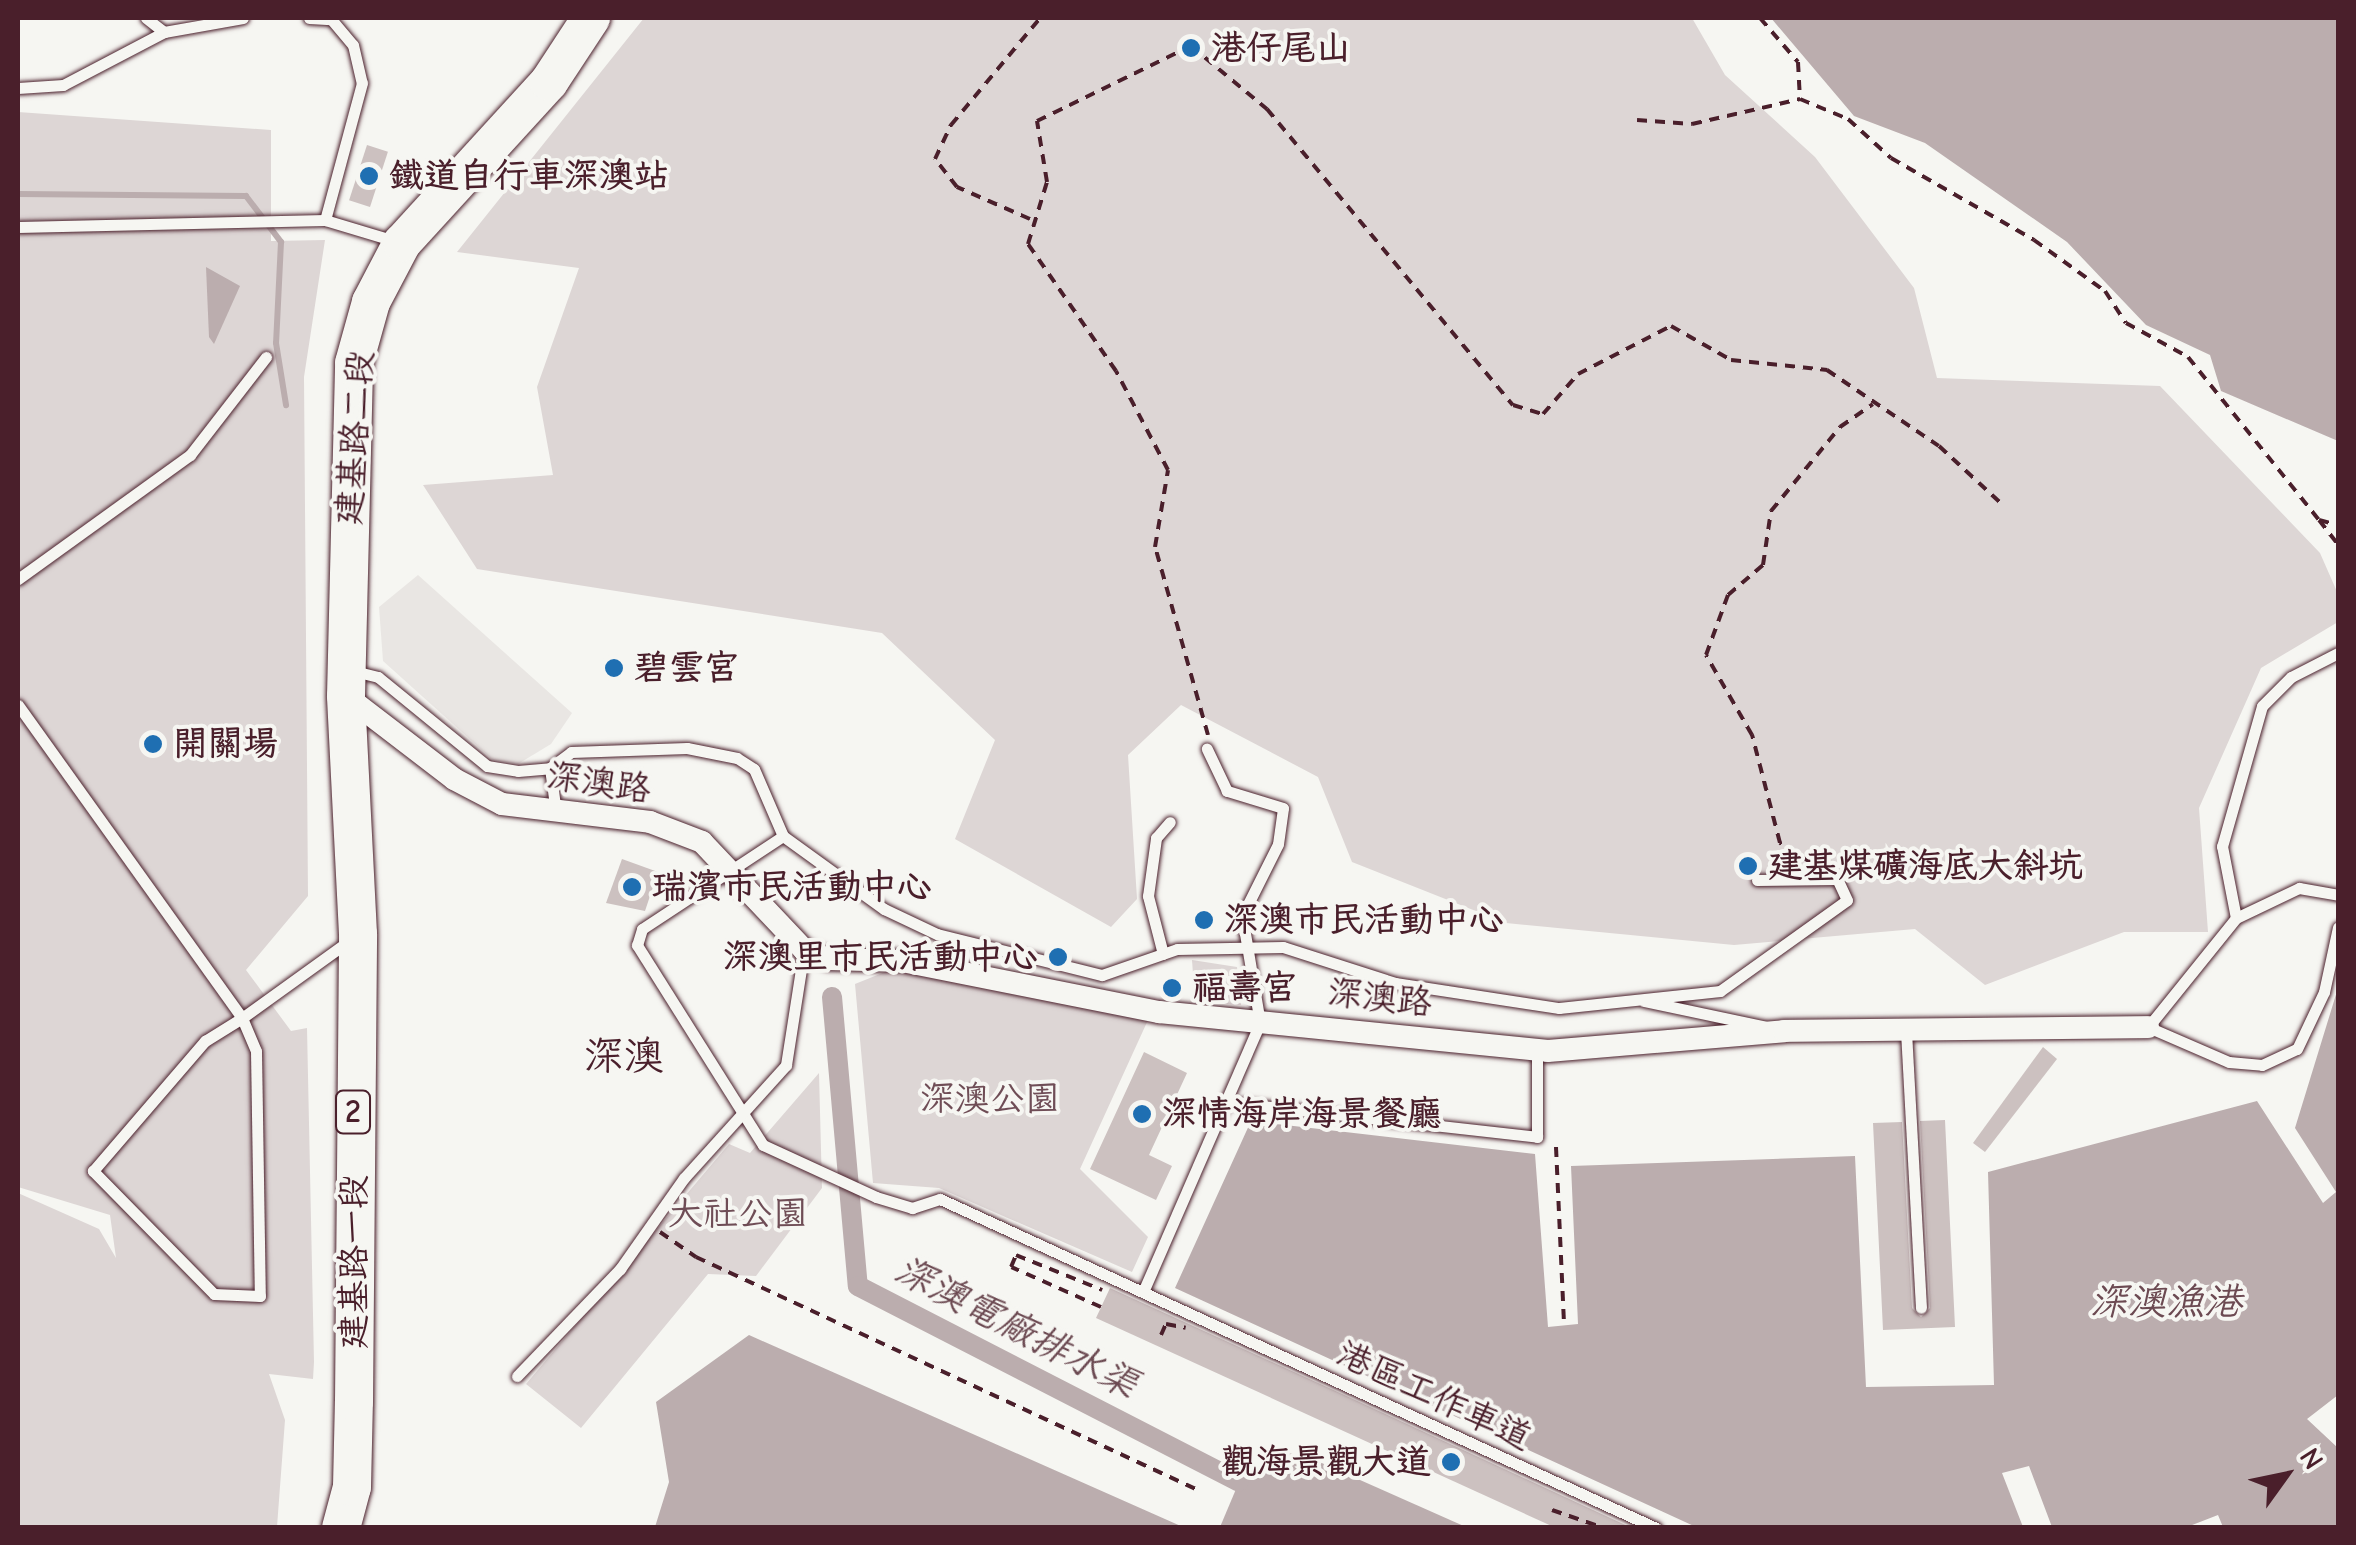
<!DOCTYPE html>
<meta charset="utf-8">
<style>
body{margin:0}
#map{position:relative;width:2356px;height:1545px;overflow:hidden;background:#f6f6f2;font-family:"Comic Neue","LXGW WenKai TC",sans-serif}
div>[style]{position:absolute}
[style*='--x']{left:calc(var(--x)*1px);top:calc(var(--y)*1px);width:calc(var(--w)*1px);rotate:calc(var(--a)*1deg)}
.built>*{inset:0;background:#e9e6e3}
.green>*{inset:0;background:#ddd6d5}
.water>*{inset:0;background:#bbadae}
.stream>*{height:6px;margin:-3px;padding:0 3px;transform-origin:3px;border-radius:3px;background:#bbadae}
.canal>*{height:20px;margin:-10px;padding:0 10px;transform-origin:10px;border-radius:10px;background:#bbadae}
.building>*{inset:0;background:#ccc1c0;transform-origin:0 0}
.path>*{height:4px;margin-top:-2px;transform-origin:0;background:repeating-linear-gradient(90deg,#4a1f2b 0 10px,transparent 0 18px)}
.roads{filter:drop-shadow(0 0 2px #4a1f2b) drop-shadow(0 0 2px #4a1f2b)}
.service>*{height:11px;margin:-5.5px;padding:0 5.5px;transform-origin:5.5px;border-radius:5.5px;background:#f6f6f2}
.minor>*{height:22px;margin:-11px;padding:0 11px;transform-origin:11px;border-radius:11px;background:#f6f6f2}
.primary>*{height:38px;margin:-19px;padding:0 19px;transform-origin:19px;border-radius:19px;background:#f6f6f2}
.dots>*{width:28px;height:28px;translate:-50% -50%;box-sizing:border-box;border:5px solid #f6f6f2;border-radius:50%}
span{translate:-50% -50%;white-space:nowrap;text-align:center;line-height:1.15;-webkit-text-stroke:8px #f6f6f2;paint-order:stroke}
.shield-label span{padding:2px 8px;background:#f6f6f2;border:2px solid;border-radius:8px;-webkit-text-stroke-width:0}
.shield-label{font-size:32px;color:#4a1f2b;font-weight:700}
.poi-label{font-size:35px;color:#4a1f2b;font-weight:700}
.left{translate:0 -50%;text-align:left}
.right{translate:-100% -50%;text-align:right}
.street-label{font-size:35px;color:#4a1f2b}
.park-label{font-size:35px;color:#6f4d56}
.water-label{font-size:38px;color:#6c4a52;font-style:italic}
.quarter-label{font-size:40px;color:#4a1f2b}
.frame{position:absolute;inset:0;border:20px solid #4a1f2b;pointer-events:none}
.north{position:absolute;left:2236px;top:1425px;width:100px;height:100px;-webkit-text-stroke:8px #f6f6f2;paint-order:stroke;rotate:57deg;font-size:28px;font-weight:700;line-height:40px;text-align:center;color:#4a1f2b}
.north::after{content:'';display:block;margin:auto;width:35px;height:45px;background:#4a1f2b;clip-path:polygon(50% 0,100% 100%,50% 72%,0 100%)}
</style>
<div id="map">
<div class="built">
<div style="clip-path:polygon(418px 575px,572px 713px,551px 744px,518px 764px,493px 760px,383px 661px,379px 607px)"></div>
</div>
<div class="green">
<div style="clip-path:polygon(644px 18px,1692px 18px,1725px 75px,1815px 157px,1914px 288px,1937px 378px,2160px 386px,2320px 553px,2338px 594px,2338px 622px,2261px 668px,2199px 808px,2208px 932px,2124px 932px,1985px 985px,1915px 929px,1734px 945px,1506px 923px,1352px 862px,1318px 777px,1181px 705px,1128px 755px,1137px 899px,1111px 927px,955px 839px,995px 740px,882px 633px,477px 569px,423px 485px,553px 475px,537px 387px,579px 268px,457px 252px)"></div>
<div style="clip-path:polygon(18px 112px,271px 130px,271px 241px,325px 240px,304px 377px,308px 896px,246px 970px,291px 1031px,307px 1028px,314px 1362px,313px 1379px,269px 1374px,285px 1420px,277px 1527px,18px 1527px,18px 1193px,99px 1229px,116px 1258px,110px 1215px,18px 1187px)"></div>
<div style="clip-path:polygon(1192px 960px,1237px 967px,1241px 1005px,1195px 1002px)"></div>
<div style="clip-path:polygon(895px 968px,1148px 1020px,1080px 1169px,1148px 1237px,1132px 1272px,939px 1188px,873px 1183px,855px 984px)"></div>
<div style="clip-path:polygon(819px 1073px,822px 1188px,756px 1276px,708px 1274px,581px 1428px,526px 1384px,729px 1144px,750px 1153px)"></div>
</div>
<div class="water">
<div style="clip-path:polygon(1771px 18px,2338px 18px,2338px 441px,2221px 391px,2210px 355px,2146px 325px,2067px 242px,1925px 143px,1854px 116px)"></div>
<div style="clip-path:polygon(206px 267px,240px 286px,214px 344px,209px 337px)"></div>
<div style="clip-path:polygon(2338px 988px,2338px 1395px,2307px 1419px,2338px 1448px,2338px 1527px,2223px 1527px,2218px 1515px,2187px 1527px,2052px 1527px,2029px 1466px,2002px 1473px,2023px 1527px,1696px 1527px,1175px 1288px,1251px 1121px,1535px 1154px,1548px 1327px,1578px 1324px,1571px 1166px,1855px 1156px,1866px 1387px,1994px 1385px,1988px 1172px,2257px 1101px,2323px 1203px,2336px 1192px,2295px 1128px)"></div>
<div style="clip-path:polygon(749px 1335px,1183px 1527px,655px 1527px,669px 1482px,656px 1402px)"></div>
<div style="clip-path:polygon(1278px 1450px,1315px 1460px,1466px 1527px,1220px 1527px,1239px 1482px)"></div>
</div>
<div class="stream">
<div style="--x:18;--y:194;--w:228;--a:0.5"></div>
<div style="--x:246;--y:196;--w:58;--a:52.7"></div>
<div style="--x:281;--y:242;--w:101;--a:92.8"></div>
<div style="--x:276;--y:343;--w:63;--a:80.8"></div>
</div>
<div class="canal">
<div style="--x:832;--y:997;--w:290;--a:84.9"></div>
<div style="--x:858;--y:1286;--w:428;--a:27.2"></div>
</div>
<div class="building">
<div style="left:367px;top:145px;width:22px;height:58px;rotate:18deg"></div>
<div style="clip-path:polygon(622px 859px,658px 872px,645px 911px,606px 903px)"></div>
<div style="clip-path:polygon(2043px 1047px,2057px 1059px,1985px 1152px,1973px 1143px)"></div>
<div style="clip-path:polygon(1144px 1052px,1187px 1073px,1149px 1155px,1172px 1166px,1156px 1200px,1090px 1169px)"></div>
<div style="clip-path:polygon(1945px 1120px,1955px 1327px,1883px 1330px,1873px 1123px,1902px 1122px,1912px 1308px,1921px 1317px,1930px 1308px,1920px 1121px)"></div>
<div style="clip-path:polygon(1110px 1288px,1340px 1393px,1632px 1528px,1556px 1528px,1096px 1318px)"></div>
</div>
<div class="path">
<div style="--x:1760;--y:18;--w:58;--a:49.2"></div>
<div style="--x:1798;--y:62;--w:36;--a:87"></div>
<div style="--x:1637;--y:120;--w:55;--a:4.2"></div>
<div style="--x:1692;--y:124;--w:111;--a:-13"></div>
<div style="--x:1800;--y:99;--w:52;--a:22.6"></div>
<div style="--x:1848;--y:119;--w:58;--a:42.2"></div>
<div style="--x:1891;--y:158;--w:165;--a:29.8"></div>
<div style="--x:2034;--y:240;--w:87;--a:35.7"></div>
<div style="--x:2105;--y:291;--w:38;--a:57"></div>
<div style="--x:2126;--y:323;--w:71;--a:28.7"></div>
<div style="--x:2188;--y:357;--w:209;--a:51.2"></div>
<div style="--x:2319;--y:520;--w:20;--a:15"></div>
<div style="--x:1030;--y:219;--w:80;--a:-156.3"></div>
<div style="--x:957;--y:187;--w:36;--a:-128"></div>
<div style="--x:935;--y:159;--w:38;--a:-65"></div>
<div style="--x:951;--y:125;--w:139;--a:-50.2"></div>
<div style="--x:2319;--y:520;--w:31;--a:52"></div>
<div style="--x:1208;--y:735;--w:195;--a:-105.7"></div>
<div style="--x:1155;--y:547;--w:78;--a:-80.4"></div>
<div style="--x:1168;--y:470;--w:112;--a:-117.7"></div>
<div style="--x:1116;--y:371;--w:155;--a:-124.7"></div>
<div style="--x:1028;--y:244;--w:65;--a:-73"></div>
<div style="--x:1047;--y:182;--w:62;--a:-99.3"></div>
<div style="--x:1037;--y:121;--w:171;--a:-26"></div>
<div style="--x:1191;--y:46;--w:99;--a:39.7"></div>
<div style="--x:1267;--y:109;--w:385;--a:50.3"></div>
<div style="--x:1513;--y:405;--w:31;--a:17"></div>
<div style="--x:1543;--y:414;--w:53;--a:-48.8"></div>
<div style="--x:1578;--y:374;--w:105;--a:-27.3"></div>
<div style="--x:1671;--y:326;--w:69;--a:29.5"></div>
<div style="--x:1731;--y:360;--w:97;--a:5.9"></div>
<div style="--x:1827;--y:370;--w:135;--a:34.2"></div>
<div style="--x:1939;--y:446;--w:88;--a:42.7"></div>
<div style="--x:1812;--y:863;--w:38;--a:-148"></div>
<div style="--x:1780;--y:843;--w:112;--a:-104.5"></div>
<div style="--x:1752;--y:735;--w:92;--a:-119.9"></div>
<div style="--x:1706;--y:655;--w:64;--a:-69.9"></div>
<div style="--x:1728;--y:595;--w:46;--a:-40.6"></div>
<div style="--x:1763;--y:565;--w:55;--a:-81.6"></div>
<div style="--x:1771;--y:511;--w:109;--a:-50.6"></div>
<div style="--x:1840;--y:427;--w:40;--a:-34.9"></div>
<div style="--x:1556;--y:1147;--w:177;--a:87.4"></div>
<div style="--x:660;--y:1232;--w:44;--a:34.8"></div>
<div style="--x:696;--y:1257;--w:553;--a:24.9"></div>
<div style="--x:1101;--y:1307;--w:98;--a:-156"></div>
<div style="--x:1011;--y:1267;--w:13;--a:-67"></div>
<div style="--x:1016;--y:1255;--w:93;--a:22.1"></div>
<div style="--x:1161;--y:1335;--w:12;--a:-66"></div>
<div style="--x:1166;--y:1324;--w:20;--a:11"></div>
<div style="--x:1552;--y:1510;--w:55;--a:19.1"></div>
</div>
<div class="roads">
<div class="service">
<div style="--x:146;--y:18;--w:23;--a:38"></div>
<div style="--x:309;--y:18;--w:22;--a:3"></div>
<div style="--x:331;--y:19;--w:34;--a:50"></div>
<div style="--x:353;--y:45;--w:39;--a:77"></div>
<div style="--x:362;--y:83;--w:142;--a:105.1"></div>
<div style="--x:18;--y:88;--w:45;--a:-3.8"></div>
<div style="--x:63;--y:85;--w:114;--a:-27.7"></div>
<div style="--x:164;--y:32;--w:80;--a:-10"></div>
<div style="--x:18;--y:227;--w:307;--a:-1.3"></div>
<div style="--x:325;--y:220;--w:73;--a:16.7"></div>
<div style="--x:18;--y:579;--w:212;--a:-35.8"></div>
<div style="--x:190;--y:455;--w:124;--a:-52.2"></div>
<div style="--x:2338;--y:653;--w:53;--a:152.9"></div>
<div style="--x:2291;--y:677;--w:41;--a:135"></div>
<div style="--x:2262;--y:706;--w:146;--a:105.9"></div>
<div style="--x:2222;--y:846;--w:73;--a:79"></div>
<div style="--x:2236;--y:918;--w:140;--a:128.9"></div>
<div style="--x:2148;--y:1027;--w:88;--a:23.4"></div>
<div style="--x:2229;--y:1062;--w:33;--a:5"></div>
<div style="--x:2262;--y:1065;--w:38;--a:-25"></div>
<div style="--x:2297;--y:1049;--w:63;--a:-64.7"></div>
<div style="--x:2324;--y:992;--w:66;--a:-77.8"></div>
<div style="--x:350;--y:670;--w:29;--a:14"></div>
<div style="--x:378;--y:677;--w:141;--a:39.2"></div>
<div style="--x:487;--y:766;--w:31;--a:9"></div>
<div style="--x:518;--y:771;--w:32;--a:-5"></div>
<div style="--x:550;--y:768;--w:26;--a:-37"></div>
<div style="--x:571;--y:752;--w:116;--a:-2"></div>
<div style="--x:687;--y:748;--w:51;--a:11.3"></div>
<div style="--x:737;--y:758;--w:20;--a:33"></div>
<div style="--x:754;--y:769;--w:73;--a:66.6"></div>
<div style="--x:783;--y:836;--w:125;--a:35.9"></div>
<div style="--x:884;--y:909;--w:59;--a:25.3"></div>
<div style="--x:937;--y:934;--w:170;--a:14"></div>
<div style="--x:1102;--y:975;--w:79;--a:-19.1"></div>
<div style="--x:1177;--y:949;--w:106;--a:-1.1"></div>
<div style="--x:1283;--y:947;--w:118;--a:17.8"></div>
<div style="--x:1395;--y:983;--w:166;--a:8.7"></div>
<div style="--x:1559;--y:1008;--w:162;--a:-6"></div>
<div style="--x:1720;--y:991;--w:156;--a:-35.6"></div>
<div style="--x:1847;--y:900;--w:23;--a:-115"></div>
<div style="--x:1837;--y:879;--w:80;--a:179.3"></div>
<div style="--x:18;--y:705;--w:385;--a:54.4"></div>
<div style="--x:242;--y:1018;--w:133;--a:-35.8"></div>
<div style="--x:550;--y:768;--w:45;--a:82.4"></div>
<div style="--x:783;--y:836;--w:169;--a:146.6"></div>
<div style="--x:642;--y:929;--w:17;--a:107"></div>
<div style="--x:637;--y:945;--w:236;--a:57.8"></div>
<div style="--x:763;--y:1145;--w:124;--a:24.7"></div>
<div style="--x:876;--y:1197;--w:38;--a:17"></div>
<div style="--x:912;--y:1208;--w:29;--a:-18"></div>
<div style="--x:940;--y:1199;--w:788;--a:24.68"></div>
<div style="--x:2236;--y:918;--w:70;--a:-25.5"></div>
<div style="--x:2299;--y:888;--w:40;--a:10"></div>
<div style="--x:1163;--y:954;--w:60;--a:-104.5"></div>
<div style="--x:1148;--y:896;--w:59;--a:-82.1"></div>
<div style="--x:1156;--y:838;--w:21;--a:-49"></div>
<div style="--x:1644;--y:1001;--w:122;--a:11.9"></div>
<div style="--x:242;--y:1018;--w:36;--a:67"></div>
<div style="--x:256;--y:1051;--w:245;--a:89.1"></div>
<div style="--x:260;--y:1296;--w:46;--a:-177.5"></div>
<div style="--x:214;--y:1294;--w:173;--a:-134.5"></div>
<div style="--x:93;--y:1171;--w:172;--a:-49.3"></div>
<div style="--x:205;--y:1041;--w:44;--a:-31.9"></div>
<div style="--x:1906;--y:1031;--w:277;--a:86.9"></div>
<div style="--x:1227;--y:1102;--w:312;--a:6.4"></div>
<div style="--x:1537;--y:1137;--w:87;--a:-90"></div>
<div style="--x:1143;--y:1292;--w:293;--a:-66.5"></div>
<div style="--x:1260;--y:1023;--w:109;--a:-99.5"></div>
<div style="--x:1242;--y:916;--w:80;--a:-63.4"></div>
<div style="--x:1278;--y:844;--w:36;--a:-82"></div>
<div style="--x:1283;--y:808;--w:59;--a:-163.1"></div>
<div style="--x:1227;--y:791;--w:47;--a:-115.5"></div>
<div style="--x:517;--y:1376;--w:149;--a:-46.1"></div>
<div style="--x:620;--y:1269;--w:111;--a:-54.9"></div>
<div style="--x:684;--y:1178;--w:152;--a:-47.9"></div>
<div style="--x:786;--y:1065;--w:116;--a:-81.1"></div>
</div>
<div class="minor">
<div style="--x:346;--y:696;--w:136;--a:37.5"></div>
<div style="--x:454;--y:779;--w:54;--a:27.5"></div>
<div style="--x:502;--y:804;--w:149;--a:6.9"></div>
<div style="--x:650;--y:822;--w:56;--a:21"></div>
<div style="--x:702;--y:842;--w:149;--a:46.6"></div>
<div style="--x:804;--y:950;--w:27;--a:20"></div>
<div style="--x:829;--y:959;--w:74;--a:1.5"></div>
<div style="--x:903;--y:961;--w:261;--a:11.3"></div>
<div style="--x:1159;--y:1012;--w:391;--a:5.7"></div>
<div style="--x:1548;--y:1051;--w:237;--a:-4.8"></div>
<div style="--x:1784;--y:1031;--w:364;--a:-0.6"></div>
</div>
<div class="primary">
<div style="--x:341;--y:1528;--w:42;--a:-75"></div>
<div style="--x:352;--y:1487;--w:85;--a:-88.7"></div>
<div style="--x:354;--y:1402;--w:468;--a:-89.5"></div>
<div style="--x:358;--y:934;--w:238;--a:-92.9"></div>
<div style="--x:346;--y:696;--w:333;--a:-88.6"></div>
<div style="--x:354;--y:363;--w:63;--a:-74.4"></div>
<div style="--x:371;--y:302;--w:67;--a:-62.3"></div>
<div style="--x:402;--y:243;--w:218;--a:-47.6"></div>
<div style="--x:549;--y:82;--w:77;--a:-56.7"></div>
</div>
</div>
<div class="dots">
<div style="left:1191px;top:48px;background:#1f6fb2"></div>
<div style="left:369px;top:176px;background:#1f6fb2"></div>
<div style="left:614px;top:668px;background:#1f6fb2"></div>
<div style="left:153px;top:744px;background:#1f6fb2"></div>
<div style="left:1748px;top:866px;background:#1f6fb2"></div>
<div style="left:632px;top:887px;background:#1f6fb2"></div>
<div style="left:1204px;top:920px;background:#1f6fb2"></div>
<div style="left:1058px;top:957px;background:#1f6fb2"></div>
<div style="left:1172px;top:988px;background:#1f6fb2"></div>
<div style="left:1142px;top:1114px;background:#1f6fb2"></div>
<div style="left:1451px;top:1462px;background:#1f6fb2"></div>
</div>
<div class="shield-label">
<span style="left:353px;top:1112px">2</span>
</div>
<div class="poi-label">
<span class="left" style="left:1211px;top:48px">港仔尾山</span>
<span class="left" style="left:389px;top:176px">鐵道自行車深澳站</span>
<span class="left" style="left:634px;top:668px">碧雲宮</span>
<span class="left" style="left:173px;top:744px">開關場</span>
<span class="left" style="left:1768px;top:866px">建基煤礦海底大斜坑</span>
<span class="left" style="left:652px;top:887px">瑞濱市民活動中心</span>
<span class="left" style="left:1224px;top:920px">深澳市民活動中心</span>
<span class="right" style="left:1038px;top:957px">深澳里市民活動中心</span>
<span class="left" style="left:1192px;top:988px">福壽宮</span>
<span class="left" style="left:1162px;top:1114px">深情海岸海景餐廳</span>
<span class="right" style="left:1431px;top:1462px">觀海景觀大道</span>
</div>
<div class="street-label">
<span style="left:355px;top:438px;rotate:-86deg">建基路二段</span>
<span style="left:599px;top:783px;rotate:8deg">深澳路</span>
<span style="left:1380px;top:998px;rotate:6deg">深澳路</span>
<span style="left:354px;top:1262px;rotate:-90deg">建基路一段</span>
<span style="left:1434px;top:1396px;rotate:25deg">港區工作車道</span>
</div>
<div class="park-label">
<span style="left:990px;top:1099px">深澳公園</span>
<span style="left:738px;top:1214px">大社公園</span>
</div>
<div class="water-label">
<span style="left:2166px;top:1303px">深澳漁港</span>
<span style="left:1016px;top:1328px;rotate:27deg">深澳電廠排水渠</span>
</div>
<div class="quarter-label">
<span style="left:624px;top:1056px">深澳</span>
</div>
<div class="frame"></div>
<div class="north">N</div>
</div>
